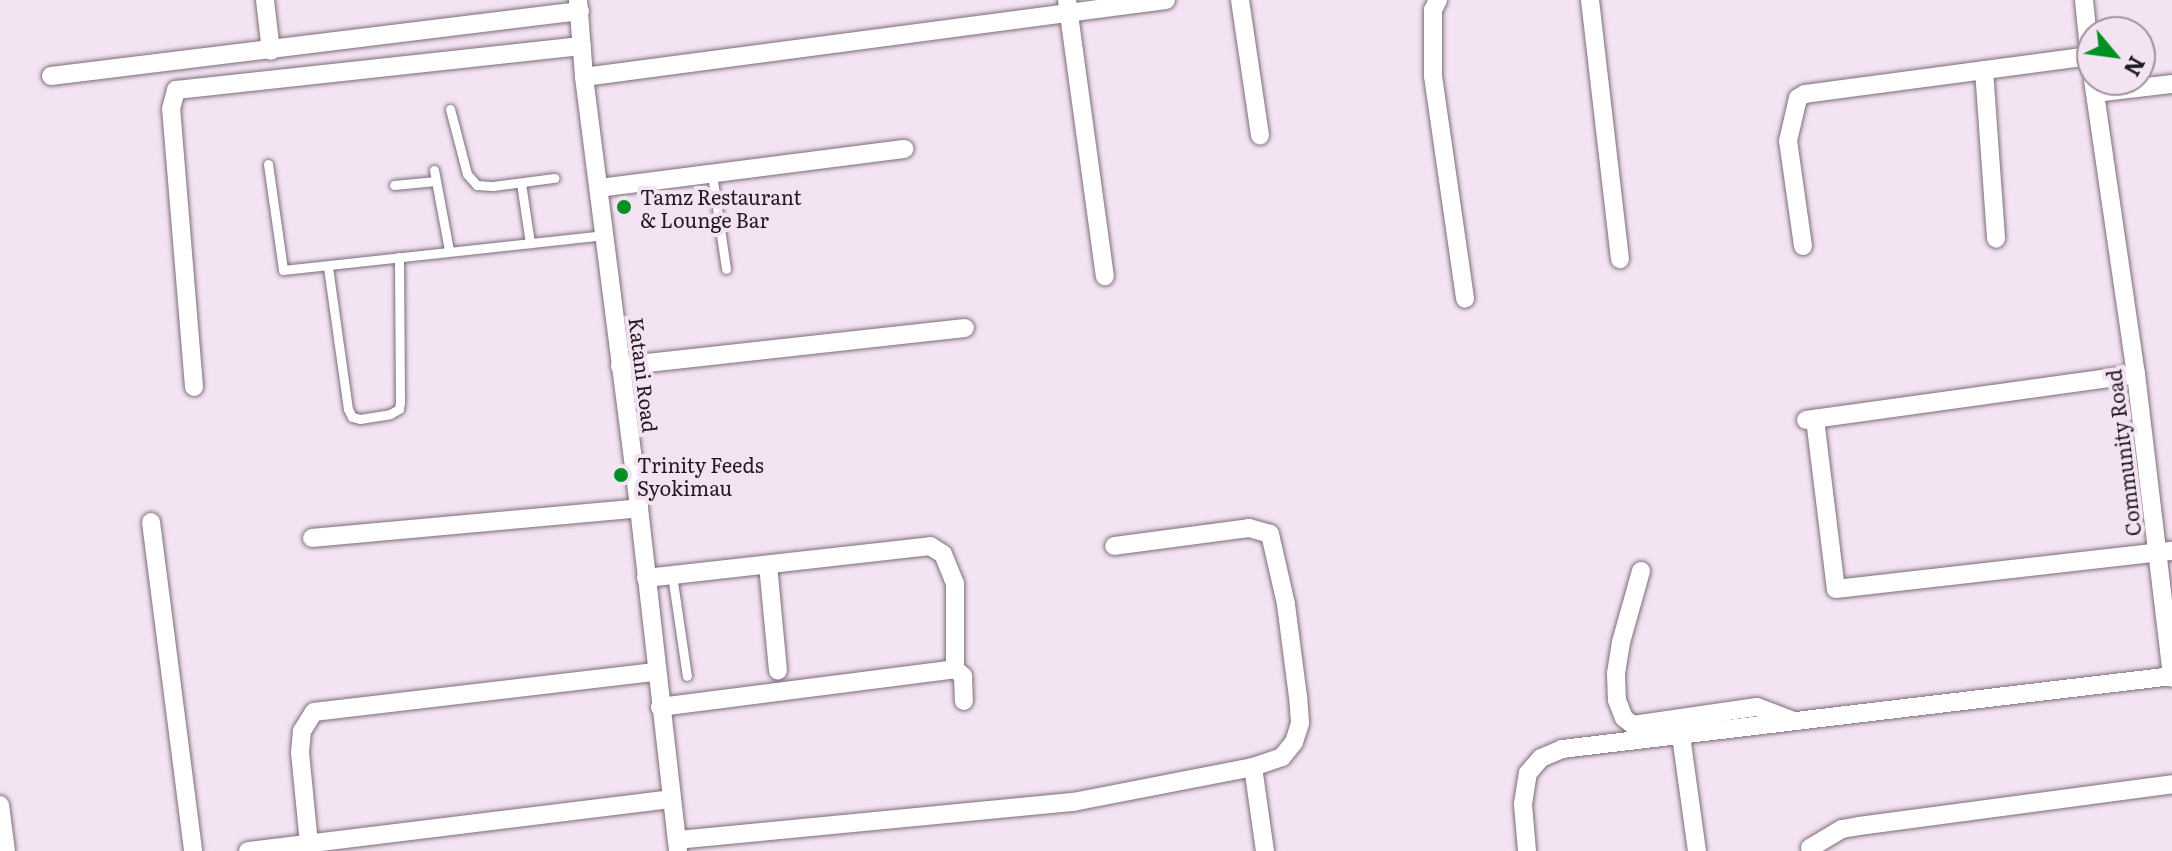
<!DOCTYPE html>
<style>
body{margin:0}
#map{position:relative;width:2172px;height:851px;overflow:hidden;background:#f4e3f2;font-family:Literata,serif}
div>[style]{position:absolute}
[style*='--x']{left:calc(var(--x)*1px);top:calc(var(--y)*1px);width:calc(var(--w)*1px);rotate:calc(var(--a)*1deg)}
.roads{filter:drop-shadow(0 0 2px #7c6d7a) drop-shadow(0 0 2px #7c6d7a)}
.service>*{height:9px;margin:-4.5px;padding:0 4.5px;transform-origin:4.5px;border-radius:4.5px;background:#fff}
.minor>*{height:18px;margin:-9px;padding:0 9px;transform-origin:9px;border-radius:9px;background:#fff}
.dots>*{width:22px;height:22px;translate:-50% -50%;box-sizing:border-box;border:4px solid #f4e3f2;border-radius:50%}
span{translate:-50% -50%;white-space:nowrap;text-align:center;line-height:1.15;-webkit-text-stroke:8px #f4e3f2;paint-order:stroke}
.poi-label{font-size:20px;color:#211b20}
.left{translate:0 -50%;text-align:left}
.street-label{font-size:20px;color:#211b20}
.north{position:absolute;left:2076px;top:16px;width:80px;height:80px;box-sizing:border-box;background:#f4e3f2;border:2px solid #a0939e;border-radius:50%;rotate:119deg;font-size:22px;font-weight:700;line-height:32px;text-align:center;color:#211b20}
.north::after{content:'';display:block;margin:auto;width:28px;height:36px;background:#009023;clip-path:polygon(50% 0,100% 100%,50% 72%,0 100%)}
</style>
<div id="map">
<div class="roads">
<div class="service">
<div style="--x:450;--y:109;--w:67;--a:75.3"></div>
<div style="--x:467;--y:174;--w:15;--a:48"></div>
<div style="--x:477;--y:185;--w:16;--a:4"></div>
<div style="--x:493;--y:186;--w:62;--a:-7.5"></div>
<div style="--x:268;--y:164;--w:107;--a:81.9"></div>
<div style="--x:283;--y:270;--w:324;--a:-6.2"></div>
<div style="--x:434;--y:170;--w:81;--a:79.4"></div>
<div style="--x:712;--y:174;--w:96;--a:81.6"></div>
<div style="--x:521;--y:183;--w:61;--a:81.5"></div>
<div style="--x:394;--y:185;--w:42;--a:-5.4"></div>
<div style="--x:328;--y:267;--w:143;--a:82"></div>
<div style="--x:348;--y:409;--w:9;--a:63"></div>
<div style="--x:352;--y:417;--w:8;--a:14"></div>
<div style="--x:360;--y:419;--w:30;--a:-9"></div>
<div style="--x:390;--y:414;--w:10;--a:-29"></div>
<div style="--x:399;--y:409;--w:7;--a:-82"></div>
<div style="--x:400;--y:402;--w:145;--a:-90.4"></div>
<div style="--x:672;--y:575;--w:102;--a:81.6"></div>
</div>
<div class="minor">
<div style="--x:265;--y:0;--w:51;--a:83.3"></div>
<div style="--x:578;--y:0;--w:77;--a:85.5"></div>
<div style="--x:584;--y:77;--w:434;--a:82.7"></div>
<div style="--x:639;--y:508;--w:345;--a:83.5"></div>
<div style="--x:1067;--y:0;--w:279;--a:82.2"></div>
<div style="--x:1240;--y:0;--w:137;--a:81.6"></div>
<div style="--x:1438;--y:0;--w:11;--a:117"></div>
<div style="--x:1433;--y:10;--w:66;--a:90"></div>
<div style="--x:1433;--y:76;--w:225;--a:81.8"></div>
<div style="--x:1590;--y:0;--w:261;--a:83.4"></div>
<div style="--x:2084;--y:0;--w:69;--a:84.2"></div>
<div style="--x:1984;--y:70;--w:169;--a:85.9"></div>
<div style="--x:51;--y:76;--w:533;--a:-7.01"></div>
<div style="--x:584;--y:77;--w:587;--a:-7.54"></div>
<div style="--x:2093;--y:80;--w:297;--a:81.7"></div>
<div style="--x:2136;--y:374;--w:306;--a:83.2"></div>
<div style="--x:2095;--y:93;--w:78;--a:-6.7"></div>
<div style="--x:599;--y:188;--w:308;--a:-7.3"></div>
<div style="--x:1803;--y:246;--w:106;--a:-98.1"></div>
<div style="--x:1788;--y:141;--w:44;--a:-76.9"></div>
<div style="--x:1798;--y:98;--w:8;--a:-30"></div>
<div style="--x:1805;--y:94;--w:288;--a:-7.6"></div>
<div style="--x:620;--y:366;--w:347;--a:-6.3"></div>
<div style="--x:194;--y:387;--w:279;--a:-94.7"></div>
<div style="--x:171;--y:109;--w:20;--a:-75"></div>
<div style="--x:176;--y:90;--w:408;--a:-6.2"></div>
<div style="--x:1815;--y:419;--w:171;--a:83"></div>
<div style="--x:1836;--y:589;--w:338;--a:-6.5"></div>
<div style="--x:1806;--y:420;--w:333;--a:-7.9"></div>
<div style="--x:151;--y:522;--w:332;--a:82.7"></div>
<div style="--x:312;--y:538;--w:328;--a:-5.2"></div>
<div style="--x:768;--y:565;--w:106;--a:84.6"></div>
<div style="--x:1641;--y:571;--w:74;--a:105.7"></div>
<div style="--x:1621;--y:642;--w:32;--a:99"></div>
<div style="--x:1616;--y:674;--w:26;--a:88"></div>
<div style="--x:1617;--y:700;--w:19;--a:69"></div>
<div style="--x:1624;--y:718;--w:11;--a:38"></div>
<div style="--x:1633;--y:725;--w:125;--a:-8.3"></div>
<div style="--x:1757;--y:707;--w:39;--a:21"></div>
<div style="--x:646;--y:578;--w:286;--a:-6.4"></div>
<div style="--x:930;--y:546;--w:15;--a:32"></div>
<div style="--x:943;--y:554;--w:31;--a:68"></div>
<div style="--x:955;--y:583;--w:86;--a:90"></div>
<div style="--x:660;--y:707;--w:297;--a:-7.3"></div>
<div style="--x:955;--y:669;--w:11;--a:41"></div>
<div style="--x:963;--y:676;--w:25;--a:88"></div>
<div style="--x:1681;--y:736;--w:116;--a:82.1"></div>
<div style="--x:1253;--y:767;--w:85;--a:81.9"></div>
<div style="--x:0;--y:805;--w:46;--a:82.6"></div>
<div style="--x:677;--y:840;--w:398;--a:-5.5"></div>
<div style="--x:1073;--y:802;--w:183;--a:-11"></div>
<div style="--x:1253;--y:767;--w:31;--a:-19"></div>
<div style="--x:1282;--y:757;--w:19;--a:-51"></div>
<div style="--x:1294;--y:742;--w:20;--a:-72"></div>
<div style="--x:1300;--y:723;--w:26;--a:-94"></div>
<div style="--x:1298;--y:697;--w:94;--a:-97.4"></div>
<div style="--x:1286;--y:604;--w:72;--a:-102.9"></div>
<div style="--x:1270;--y:534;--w:22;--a:-164"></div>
<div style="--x:1249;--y:528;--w:136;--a:172.4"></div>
<div style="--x:309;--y:844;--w:91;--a:-95.6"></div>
<div style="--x:300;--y:753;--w:22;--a:-85"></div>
<div style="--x:302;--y:731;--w:22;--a:-58"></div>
<div style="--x:314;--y:712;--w:343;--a:-6.7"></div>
<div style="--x:1810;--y:848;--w:37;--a:-31"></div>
<div style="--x:1842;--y:829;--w:17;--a:-10"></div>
<div style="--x:1859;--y:826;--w:316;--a:-7.6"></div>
<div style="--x:248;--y:851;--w:427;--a:-7"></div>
<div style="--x:1527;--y:851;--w:47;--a:-94.9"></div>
<div style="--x:1523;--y:804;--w:31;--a:-81"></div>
<div style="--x:1528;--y:773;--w:20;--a:-49"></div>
<div style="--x:1541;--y:758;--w:23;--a:-23"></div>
<div style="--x:1562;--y:749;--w:614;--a:-6.82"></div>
</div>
</div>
<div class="dots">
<div style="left:624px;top:207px;background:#009023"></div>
<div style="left:621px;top:475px;background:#009023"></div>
</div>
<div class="poi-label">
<span class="left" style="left:640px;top:208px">Tamz Restaurant<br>&amp; Lounge Bar</span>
<span class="left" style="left:637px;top:476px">Trinity Feeds<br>Syokimau</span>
</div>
<div class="street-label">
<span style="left:644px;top:375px;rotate:83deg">Katani Road</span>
<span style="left:2123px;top:453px;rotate:-97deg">Community Road</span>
</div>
<div class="north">N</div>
</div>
